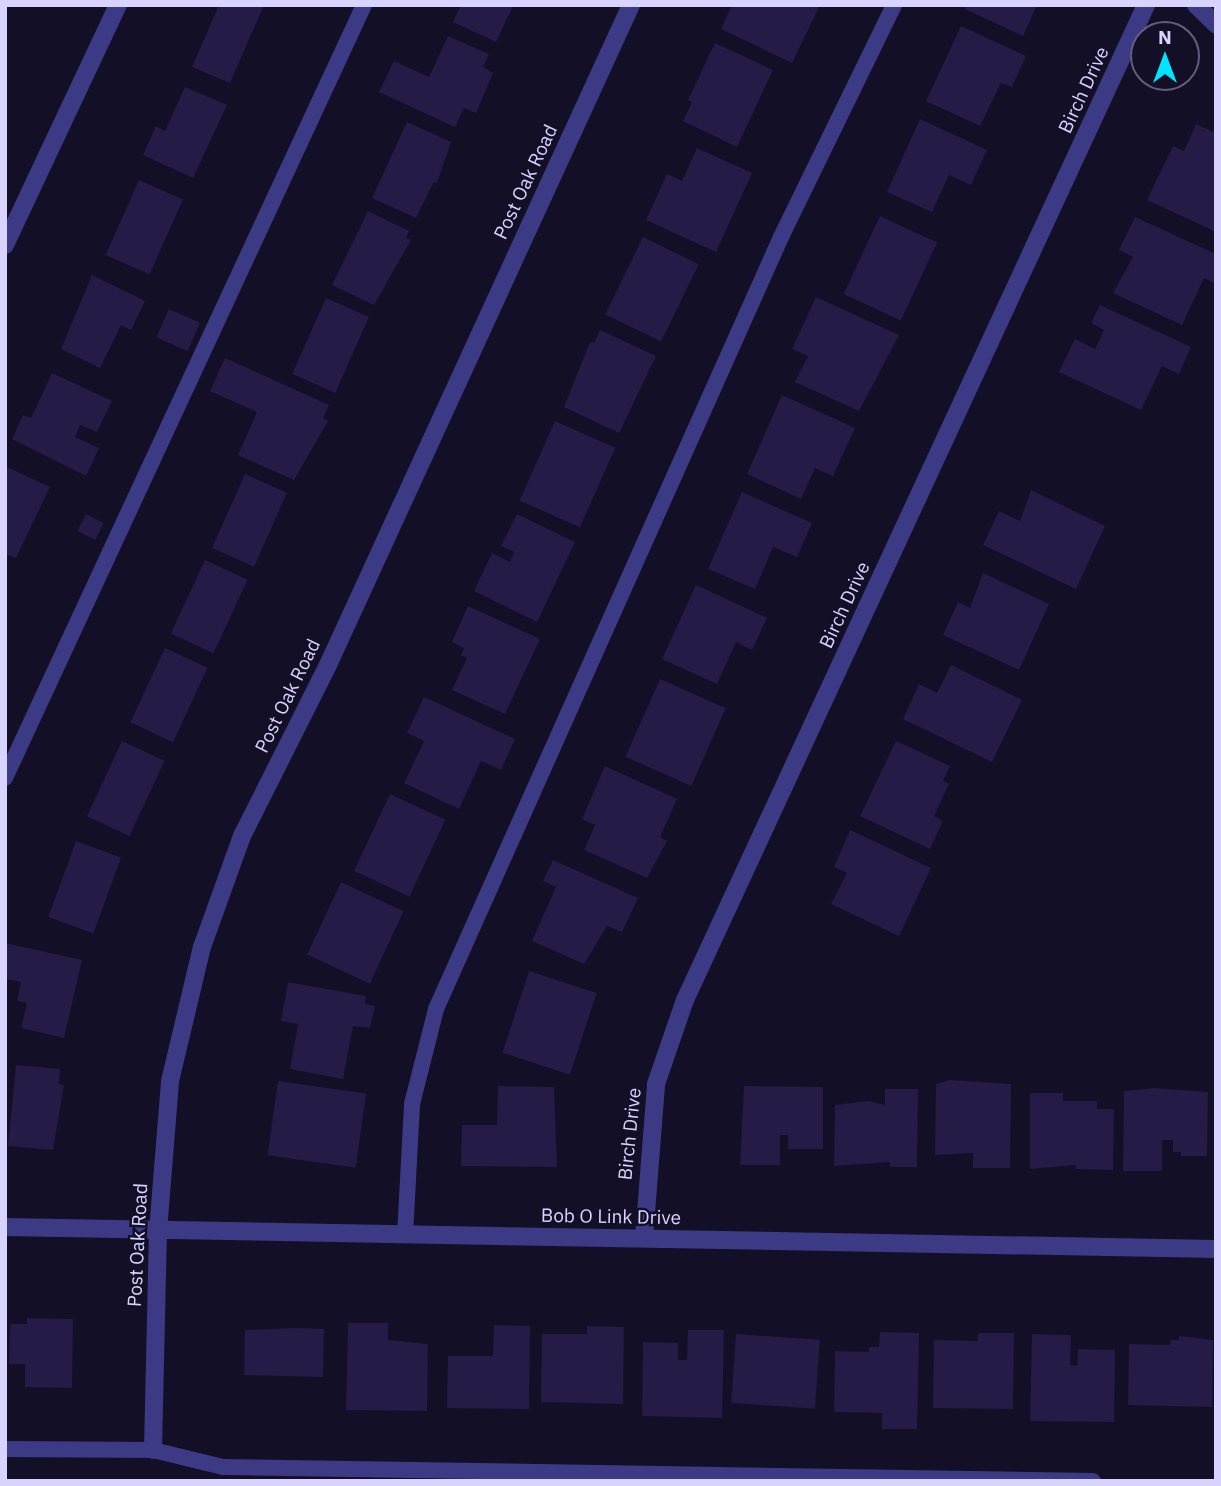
<!DOCTYPE html>
<style>
body{margin:0}
#map{position:relative;width:1221px;height:1486px;overflow:hidden;background:#130f26;font-family:"IBM Plex Sans",sans-serif}
div>[style]{position:absolute}
[style*='--x']{left:calc(var(--x)*1px);top:calc(var(--y)*1px);width:calc(var(--w)*1px);rotate:calc(var(--a)*1deg)}
.building>*{inset:0;background:#241b47;transform-origin:0 0}
.lane>*{height:16px;margin:-8px;padding:0 8px;transform-origin:8px;border-radius:8px;background:#3d3a85}
.street>*{height:18px;margin:-9px;padding:0 9px;transform-origin:9px;border-radius:9px;background:#3d3a85}
span{translate:-50% -50%;white-space:nowrap;text-align:center;line-height:1.15;-webkit-text-stroke:5px #130f26;paint-order:stroke}
.street-label{font-size:19px;color:#d9d4ff}
.frame{position:absolute;inset:0;border:7px solid #d9d4ff;pointer-events:none}
.north{position:absolute;left:1130px;top:21px;width:70px;height:70px;box-sizing:border-box;background:#130f26;border:2px solid #625e7d;border-radius:50%;rotate:0deg;font-size:19px;font-weight:700;line-height:28px;text-align:center;color:#d9d4ff}
.north::after{content:'';display:block;margin:auto;width:24px;height:32px;background:#00e5ff;clip-path:polygon(50% 0,100% 100%,50% 72%,0 100%)}
</style>
<div id="map">
<div class="building">
<div style="clip-path:polygon(219px 5px,264px 5px,230px 83px,192px 67px)"></div>
<div style="clip-path:polygon(461px 5px,519px 5px,513px 6px,496px 42px,453px 22px)"></div>
<div style="clip-path:polygon(732px 5px,820px 5px,792px 63px,721px 29px)"></div>
<div style="clip-path:polygon(967px 5px,1037px 5px,1023px 36px,965px 9px)"></div>
<div style="clip-path:polygon(961px 26px,1026px 56px,1012px 87px,1001px 83px,980px 126px,926px 101px)"></div>
<div style="clip-path:polygon(448px 36px,489px 54px,483px 67px,493px 73px,476px 113px,464px 108px,455px 127px,379px 92px,394px 61px,429px 77px)"></div>
<div style="clip-path:polygon(715px 43px,773px 70px,737px 147px,683px 121px,692px 102px,688px 100px)"></div>
<div style="clip-path:polygon(185px 87px,227px 105px,193px 178px,143px 155px,156px 126px,165px 131px)"></div>
<div style="clip-path:polygon(920px 119px,987px 150px,971px 185px,949px 175px,932px 212px,887px 192px)"></div>
<div style="clip-path:polygon(407px 122px,451px 142px,437px 183px,434px 182px,416px 218px,372px 198px)"></div>
<div style="clip-path:polygon(1196px 124px,1216px 133px,1214px 231px,1147px 200px,1173px 146px,1184px 151px)"></div>
<div style="clip-path:polygon(697px 148px,752px 173px,716px 252px,646px 220px,667px 174px,682px 181px)"></div>
<div style="left:139px;top:180px;width:48px;height:82px;rotate:24deg"></div>
<div style="clip-path:polygon(368px 211px,409px 231px,406px 238px,411px 240px,374px 305px,332px 285px)"></div>
<div style="left:880px;top:216px;width:63px;height:86px;rotate:25deg"></div>
<div style="clip-path:polygon(1135px 217px,1216px 254px,1216px 284px,1204px 278px,1182px 325px,1113px 293px,1133px 257px,1119px 250px)"></div>
<div style="left:643px;top:237px;width:62px;height:86px;rotate:26deg"></div>
<div style="clip-path:polygon(92px 275px,145px 301px,131px 330px,121px 325px,100px 368px,61px 349px)"></div>
<div style="clip-path:polygon(816px 297px,899px 335px,859px 411px,795px 382px,808px 356px,792px 349px)"></div>
<div style="left:326px;top:298px;width:47px;height:83px;rotate:24deg"></div>
<div style="clip-path:polygon(1100px 305px,1191px 347px,1179px 374px,1162px 366px,1141px 410px,1059px 372px,1075px 339px,1095px 349px,1104px 330px,1091px 323px)"></div>
<div style="left:169px;top:309px;width:34px;height:31px;rotate:24deg"></div>
<div style="clip-path:polygon(600px 330px,656px 356px,619px 433px,564px 407px,590px 342px,594px 343px)"></div>
<div style="clip-path:polygon(225px 358px,329px 405px,323px 418px,328px 421px,294px 480px,238px 455px,257px 412px,210px 391px)"></div>
<div style="clip-path:polygon(52px 373px,112px 401px,97px 432px,80px 425px,75px 437px,99px 448px,86px 476px,12px 439px,23px 415px,31px 418px)"></div>
<div style="clip-path:polygon(782px 395px,855px 428px,833px 476px,815px 468px,801px 499px,747px 474px)"></div>
<div style="left:555px;top:421px;width:66px;height:87px;rotate:24deg"></div>
<div style="clip-path:polygon(5px 466px,50px 487px,16px 558px,5px 554px)"></div>
<div style="left:245px;top:474px;width:46px;height:81px;rotate:24deg"></div>
<div style="clip-path:polygon(1031px 490px,1105px 526px,1076px 589px,983px 545px,999px 511px,1020px 521px)"></div>
<div style="clip-path:polygon(742px 492px,812px 523px,797px 557px,773px 547px,755px 589px,708px 569px)"></div>
<div style="left:86px;top:514px;width:20px;height:19px;rotate:27deg"></div>
<div style="clip-path:polygon(517px 514px,575px 542px,537px 622px,474px 591px,492px 553px,510px 562px,514px 552px,501px 546px)"></div>
<div style="left:205px;top:560px;width:47px;height:81px;rotate:25deg"></div>
<div style="clip-path:polygon(983px 573px,1049px 604px,1019px 670px,943px 635px,958px 602px,970px 608px)"></div>
<div style="clip-path:polygon(696px 585px,767px 618px,752px 650px,736px 642px,717px 684px,662px 659px)"></div>
<div style="clip-path:polygon(468px 606px,540px 639px,505px 714px,452px 690px,467px 658px,461px 655px,464px 648px,452px 642px)"></div>
<div style="left:165px;top:648px;width:47px;height:82px;rotate:25deg"></div>
<div style="clip-path:polygon(951px 665px,1022px 700px,992px 762px,903px 719px,919px 684px,937px 693px)"></div>
<div style="left:660px;top:679px;width:72px;height:85px;rotate:24deg"></div>
<div style="clip-path:polygon(424px 697px,515px 739px,501px 770px,481px 761px,459px 809px,404px 783px,424px 741px,407px 733px)"></div>
<div style="left:122px;top:741px;width:47px;height:83px;rotate:25deg"></div>
<div style="clip-path:polygon(896px 741px,950px 766px,943px 781px,949px 784px,934px 816px,943px 821px,930px 849px,860px 816px)"></div>
<div style="clip-path:polygon(605px 766px,677px 799px,660px 837px,667px 841px,647px 878px,584px 850px,595px 825px,582px 819px)"></div>
<div style="left:390px;top:794px;width:61px;height:85px;rotate:25deg"></div>
<div style="clip-path:polygon(850px 830px,931px 868px,899px 936px,831px 904px,847px 873px,834px 867px)"></div>
<div style="left:76px;top:841px;width:48px;height:81px;rotate:20deg"></div>
<div style="clip-path:polygon(553px 860px,638px 898px,622px 932px,607px 926px,584px 964px,532px 941px,556px 887px,543px 881px)"></div>
<div style="left:341px;top:882px;width:69px;height:80px;rotate:25deg"></div>
<div style="clip-path:polygon(5px 943px,82px 960px,64px 1038px,21px 1028px,27px 1003px,17px 1001px,21px 982px,5px 979px)"></div>
<div style="left:529px;top:971px;width:71px;height:86px;rotate:18deg"></div>
<div style="clip-path:polygon(288px 982px,366px 996px,365px 1004px,375px 1006px,370px 1028px,353px 1026px,343px 1079px,290px 1069px,298px 1024px,281px 1021px)"></div>
<div style="clip-path:polygon(16px 1065px,60px 1069px,59px 1084px,64px 1085px,53px 1150px,8px 1146px)"></div>
<div style="clip-path:polygon(950px 1080px,1011px 1084px,1010px 1168px,973px 1168px,973px 1153px,935px 1155px,936px 1084px)"></div>
<div style="left:278px;top:1081px;width:89px;height:75px;rotate:8deg"></div>
<div style="clip-path:polygon(498px 1086px,554px 1087px,557px 1167px,461px 1166px,462px 1125px,497px 1125px)"></div>
<div style="clip-path:polygon(744px 1086px,823px 1087px,823px 1149px,788px 1149px,788px 1135px,780px 1135px,780px 1165px,740px 1165px)"></div>
<div style="clip-path:polygon(1154px 1088px,1208px 1092px,1207px 1156px,1181px 1156px,1181px 1152px,1173px 1152px,1173px 1140px,1162px 1140px,1162px 1171px,1123px 1171px,1124px 1091px)"></div>
<div style="clip-path:polygon(885px 1089px,918px 1089px,917px 1167px,890px 1167px,890px 1162px,834px 1166px,835px 1105px,869px 1101px,885px 1105px)"></div>
<div style="clip-path:polygon(1030px 1093px,1063px 1093px,1063px 1101px,1097px 1101px,1097px 1109px,1114px 1109px,1113px 1170px,1076px 1169px,1076px 1165px,1030px 1169px)"></div>
<div style="clip-path:polygon(27px 1318px,73px 1319px,72px 1388px,25px 1387px,25px 1364px,9px 1364px,10px 1324px,27px 1324px)"></div>
<div style="clip-path:polygon(348px 1323px,388px 1323px,388px 1340px,428px 1344px,427px 1411px,346px 1410px)"></div>
<div style="clip-path:polygon(494px 1325px,530px 1326px,529px 1409px,447px 1408px,448px 1356px,493px 1356px)"></div>
<div style="clip-path:polygon(587px 1326px,624px 1327px,623px 1404px,541px 1402px,542px 1334px,587px 1334px)"></div>
<div style="clip-path:polygon(295px 1328px,324px 1329px,323px 1377px,244px 1375px,245px 1330px)"></div>
<div style="clip-path:polygon(688px 1330px,724px 1330px,722px 1418px,642px 1416px,643px 1342px,678px 1343px,678px 1360px,687px 1360px)"></div>
<div style="clip-path:polygon(880px 1332px,919px 1333px,917px 1429px,882px 1429px,882px 1413px,834px 1412px,835px 1351px,869px 1352px,869px 1347px,879px 1347px)"></div>
<div style="clip-path:polygon(978px 1333px,1014px 1333px,1013px 1409px,933px 1408px,934px 1340px,978px 1341px)"></div>
<div style="left:736px;top:1334px;width:84px;height:69px;rotate:4deg"></div>
<div style="clip-path:polygon(1032px 1334px,1071px 1335px,1070px 1365px,1077px 1366px,1078px 1349px,1115px 1350px,1114px 1422px,1030px 1421px)"></div>
<div style="clip-path:polygon(1179px 1336px,1213px 1340px,1212px 1407px,1128px 1405px,1129px 1344px,1170px 1345px,1170px 1340px,1179px 1340px)"></div>
</div>
<div class="lane">
<div style="--x:5;--y:778;--w:852;--a:-65.09"></div>
<div style="--x:405;--y:1235;--w:131;--a:-86.9"></div>
<div style="--x:412;--y:1104;--w:98;--a:-75.8"></div>
<div style="--x:436;--y:1009;--w:846;--a:-65.92"></div>
<div style="--x:781;--y:237;--w:258;--a:-64"></div>
<div style="--x:5;--y:1449;--w:148;--a:0.4"></div>
<div style="--x:153;--y:1450;--w:72;--a:13.7"></div>
<div style="--x:223;--y:1467;--w:870;--a:0.92"></div>
</div>
<div class="street">
<div style="--x:1196;--y:5;--w:28;--a:44"></div>
<div style="--x:5;--y:245;--w:265;--a:-64.8"></div>
<div style="--x:5;--y:1227;--w:1211;--a:1.04"></div>
<div style="--x:644;--y:1238;--w:154;--a:-85.5"></div>
<div style="--x:656;--y:1084;--w:89;--a:-71"></div>
<div style="--x:685;--y:1000;--w:1097;--a:-65.14"></div>
<div style="--x:153;--y:1450;--w:219;--a:-88.7"></div>
<div style="--x:158;--y:1231;--w:150;--a:-85.4"></div>
<div style="--x:170;--y:1081;--w:138;--a:-76.6"></div>
<div style="--x:202;--y:947;--w:118;--a:-70.2"></div>
<div style="--x:242;--y:836;--w:191;--a:-63.3"></div>
<div style="--x:328;--y:665;--w:726;--a:-65.34"></div>
</div>
<div class="street-label">
<span style="left:1084px;top:90px;rotate:-65deg">Birch Drive</span>
<span style="left:526px;top:182px;rotate:-65deg">Post Oak Road</span>
<span style="left:845px;top:605px;rotate:-65deg">Birch Drive</span>
<span style="left:288px;top:696px;rotate:-64deg">Post Oak Road</span>
<span style="left:630px;top:1134px;rotate:-84deg">Birch Drive</span>
<span style="left:611px;top:1217px;rotate:1deg">Bob O Link Drive</span>
<span style="left:138px;top:1245px;rotate:-87deg">Post Oak Road</span>
</div>
<div class="frame"></div>
<div class="north">N</div>
</div>
